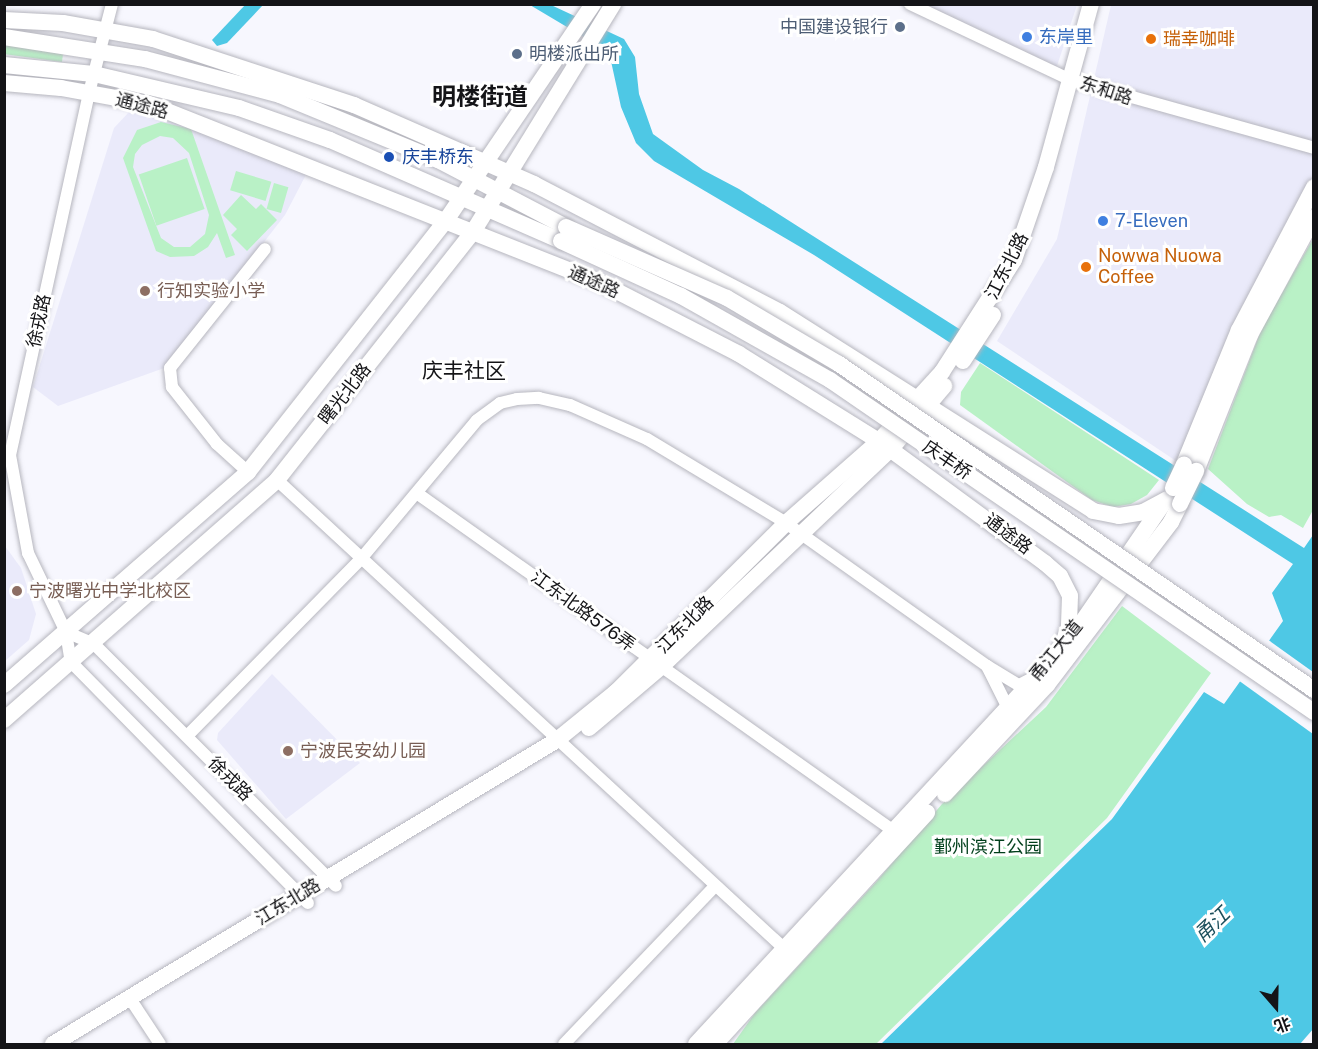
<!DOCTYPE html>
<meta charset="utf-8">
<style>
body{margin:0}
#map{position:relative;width:1318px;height:1049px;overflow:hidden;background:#f7f7fe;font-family:"Public Sans","Noto Sans SC",sans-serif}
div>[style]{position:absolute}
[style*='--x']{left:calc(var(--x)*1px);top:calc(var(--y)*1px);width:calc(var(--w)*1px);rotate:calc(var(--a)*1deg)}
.built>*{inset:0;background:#eaeafa}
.green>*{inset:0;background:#b9f1c6;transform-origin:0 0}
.water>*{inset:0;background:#4ec8e5}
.pier>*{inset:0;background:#f7f7fe}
.roads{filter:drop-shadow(0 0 2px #b6b6be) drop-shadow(0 0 2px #b6b6be)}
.minor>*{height:12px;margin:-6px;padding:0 6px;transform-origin:6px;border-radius:6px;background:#fff}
.major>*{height:16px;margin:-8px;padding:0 8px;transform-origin:8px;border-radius:8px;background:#fff}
.bridges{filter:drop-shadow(0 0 2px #b6b6be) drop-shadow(0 0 2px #b6b6be)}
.major-bridge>*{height:16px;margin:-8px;padding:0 8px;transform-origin:8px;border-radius:8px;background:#fff}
.dots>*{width:16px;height:16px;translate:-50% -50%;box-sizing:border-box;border:3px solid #fff;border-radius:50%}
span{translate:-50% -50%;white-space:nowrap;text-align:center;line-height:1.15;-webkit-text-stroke:6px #fff;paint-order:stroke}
.service-label{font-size:18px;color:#4e5e75}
.right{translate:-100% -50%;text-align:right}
.left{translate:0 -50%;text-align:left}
.shop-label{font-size:18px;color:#366cbe}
.food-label{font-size:18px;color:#c56008}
.street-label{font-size:18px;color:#141417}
.transit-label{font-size:18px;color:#164399}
.education-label{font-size:18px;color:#785e54}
.park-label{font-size:18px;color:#003f1b}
.water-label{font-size:20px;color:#1d505d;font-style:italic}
.quarter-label{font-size:21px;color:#141417}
.district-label{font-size:24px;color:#141417;font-weight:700}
.frame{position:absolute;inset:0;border:6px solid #141417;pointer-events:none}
.north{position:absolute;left:1246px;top:977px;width:60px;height:60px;-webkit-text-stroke:4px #fff;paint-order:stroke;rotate:160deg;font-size:16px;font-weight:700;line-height:24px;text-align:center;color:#141417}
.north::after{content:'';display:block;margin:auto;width:21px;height:27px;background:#141417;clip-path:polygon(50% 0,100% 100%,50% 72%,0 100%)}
</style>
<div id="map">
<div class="built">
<div style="clip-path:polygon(919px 5px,1077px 5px,1056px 69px)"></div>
<div style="clip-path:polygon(1111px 5px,1313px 5px,1313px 176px,1230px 330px,1179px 463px,997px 341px,1057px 239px)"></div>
<div style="clip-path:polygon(129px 112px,143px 113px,226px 139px,309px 169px,285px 215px,167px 367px,58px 406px,33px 387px,114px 128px)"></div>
<div style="clip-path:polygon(5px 546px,21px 568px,36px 614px,29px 640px,5px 661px)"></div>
<div style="clip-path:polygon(272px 674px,360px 763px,286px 819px,217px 740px,218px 733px)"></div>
</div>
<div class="green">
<div style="left:5px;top:43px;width:59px;height:11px;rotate:8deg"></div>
<div style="clip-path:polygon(evenodd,161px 122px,191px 129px,235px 255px,226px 258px,217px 233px,208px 247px,194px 256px,170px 257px,156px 251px,123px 158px,137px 130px,161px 122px,160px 136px,173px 138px,189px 153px,209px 215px,205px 234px,190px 247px,174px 247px,161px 238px,133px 167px,135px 154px,142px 145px,160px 136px)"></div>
<div style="left:187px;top:158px;width:54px;height:51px;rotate:71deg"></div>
<div style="left:236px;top:171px;width:37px;height:20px;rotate:17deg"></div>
<div style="left:274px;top:183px;width:15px;height:27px;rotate:16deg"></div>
<div style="clip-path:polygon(241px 195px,256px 209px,261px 204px,277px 220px,247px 251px,231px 235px,237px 229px,223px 215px)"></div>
<div style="clip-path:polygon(1313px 239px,1313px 510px,1303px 528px,1281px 515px,1269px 517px,1247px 504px,1208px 469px,1262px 328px)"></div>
<div style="clip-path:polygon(980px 363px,1159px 480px,1147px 495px,1131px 504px,1113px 507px,1092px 500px,960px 405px,961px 392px)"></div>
<div style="clip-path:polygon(1122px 606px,1211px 673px,1107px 818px,876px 1044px,733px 1044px,755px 1013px,877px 881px,942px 804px,1046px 707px)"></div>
</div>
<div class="water">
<div style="clip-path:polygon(246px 4px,263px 5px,227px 43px,217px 46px,212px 40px)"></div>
<div style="clip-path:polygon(530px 5px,551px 5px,624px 39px,635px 57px,639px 94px,653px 134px,703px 170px,739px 189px,1304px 548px,1313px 535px,1314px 1028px,1300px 1044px,881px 1044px,1112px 819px,1204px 692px,1224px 704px,1283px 621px,1272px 593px,1293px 564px,814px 255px,654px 161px,636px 143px,621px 107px,609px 52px)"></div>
</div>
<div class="pier">
<div style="clip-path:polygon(1267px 639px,1313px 672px,1313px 734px,1238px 680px)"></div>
</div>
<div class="roads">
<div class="minor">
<div style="--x:112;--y:4;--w:92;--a:104.5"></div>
<div style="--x:89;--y:93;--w:371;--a:102.3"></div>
<div style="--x:10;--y:455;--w:100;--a:79.6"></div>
<div style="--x:28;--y:553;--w:88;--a:64.3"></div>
<div style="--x:66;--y:632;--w:30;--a:81"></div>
<div style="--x:71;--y:662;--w:338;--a:45.5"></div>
<div style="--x:910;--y:4;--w:178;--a:25.3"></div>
<div style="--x:1071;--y:80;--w:252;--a:15.6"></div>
<div style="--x:248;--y:472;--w:42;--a:-137.9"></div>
<div style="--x:217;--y:444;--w:73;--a:-128.3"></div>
<div style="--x:172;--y:387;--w:19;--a:-96"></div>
<div style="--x:170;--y:368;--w:152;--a:-51.4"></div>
<div style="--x:277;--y:480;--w:697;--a:42.73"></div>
<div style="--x:418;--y:494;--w:585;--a:35.32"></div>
<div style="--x:66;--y:632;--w:30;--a:23"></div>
<div style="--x:94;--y:644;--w:342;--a:45"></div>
<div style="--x:1008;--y:708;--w:47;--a:-116.6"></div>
<div style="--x:987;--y:666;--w:37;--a:31"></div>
<div style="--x:1019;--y:685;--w:13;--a:-27"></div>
<div style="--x:187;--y:736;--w:247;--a:-45.5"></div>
<div style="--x:360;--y:560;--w:182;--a:-50.1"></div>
<div style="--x:477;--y:420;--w:29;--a:-36"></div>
<div style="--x:500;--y:403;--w:17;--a:-13"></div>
<div style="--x:517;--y:399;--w:22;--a:-3"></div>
<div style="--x:539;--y:398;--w:32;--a:13"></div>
<div style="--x:570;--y:405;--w:84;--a:23.8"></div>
<div style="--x:647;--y:439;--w:162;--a:31.1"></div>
<div style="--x:786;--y:523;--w:247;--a:35.4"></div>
<div style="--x:129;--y:997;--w:56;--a:56.6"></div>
<div style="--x:564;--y:1044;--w:217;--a:-46.3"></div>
</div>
<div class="major">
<div style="--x:4;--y:20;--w:59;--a:2.9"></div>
<div style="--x:63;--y:23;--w:91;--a:10.1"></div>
<div style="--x:153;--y:39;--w:212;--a:18.2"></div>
<div style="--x:354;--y:105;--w:197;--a:23.7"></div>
<div style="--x:534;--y:184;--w:277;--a:27.5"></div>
<div style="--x:780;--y:312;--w:371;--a:32.4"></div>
<div style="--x:1093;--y:511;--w:26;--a:11"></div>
<div style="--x:1119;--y:516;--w:24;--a:-9"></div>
<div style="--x:1143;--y:512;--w:27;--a:-28"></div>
<div style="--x:4;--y:37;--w:143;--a:8.9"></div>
<div style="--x:145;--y:59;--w:140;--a:14.9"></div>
<div style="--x:280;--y:95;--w:171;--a:22.4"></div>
<div style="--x:438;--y:160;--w:144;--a:27.6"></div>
<div style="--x:4;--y:65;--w:90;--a:5.7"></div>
<div style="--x:94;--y:74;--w:149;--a:13.2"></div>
<div style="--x:239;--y:108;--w:96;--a:19.4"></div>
<div style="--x:330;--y:140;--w:252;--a:23.6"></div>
<div style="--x:4;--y:83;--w:57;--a:5"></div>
<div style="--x:61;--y:88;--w:89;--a:10.3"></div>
<div style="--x:149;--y:104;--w:484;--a:21.6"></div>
<div style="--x:599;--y:282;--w:157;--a:27.2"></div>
<div style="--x:739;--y:354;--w:165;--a:31.9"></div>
<div style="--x:879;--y:441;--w:206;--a:36.3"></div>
<div style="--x:1045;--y:563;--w:20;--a:41"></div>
<div style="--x:1060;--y:576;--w:22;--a:63"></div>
<div style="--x:1070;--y:596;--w:31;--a:92"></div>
<div style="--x:1069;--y:627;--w:20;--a:110"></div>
<div style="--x:963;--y:361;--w:55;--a:-56.9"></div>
<div style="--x:1184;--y:464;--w:145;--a:-67.7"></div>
<div style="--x:1239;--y:330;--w:161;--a:-62.3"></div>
<div style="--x:1196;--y:471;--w:146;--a:-68.3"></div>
<div style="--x:1250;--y:335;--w:134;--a:-61.5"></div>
<div style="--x:4;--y:685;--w:324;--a:-41.1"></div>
<div style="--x:248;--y:472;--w:322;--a:-51.8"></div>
<div style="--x:447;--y:219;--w:260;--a:-55.8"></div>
<div style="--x:4;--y:720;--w:363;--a:-41.3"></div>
<div style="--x:277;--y:480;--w:316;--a:-51.7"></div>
<div style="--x:473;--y:232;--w:268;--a:-58.4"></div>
<div style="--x:589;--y:728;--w:94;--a:-40.3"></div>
<div style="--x:661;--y:667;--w:315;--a:-43.5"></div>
<div style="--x:890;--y:450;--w:84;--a:-49.8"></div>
<div style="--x:945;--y:794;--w:149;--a:-46.9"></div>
<div style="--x:1047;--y:685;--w:205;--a:-52.7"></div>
<div style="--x:1171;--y:522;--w:20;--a:-63"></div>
<div style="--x:53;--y:1044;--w:589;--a:-31.1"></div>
<div style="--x:557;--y:740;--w:76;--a:-39.1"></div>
<div style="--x:616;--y:692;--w:240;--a:-44.8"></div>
<div style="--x:786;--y:523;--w:124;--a:-41.4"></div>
<div style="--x:879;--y:441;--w:93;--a:-47.6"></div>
<div style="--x:942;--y:372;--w:133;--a:-57.3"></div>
<div style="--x:1014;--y:260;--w:98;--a:-71"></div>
<div style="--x:1046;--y:167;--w:169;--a:-74.6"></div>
<div style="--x:696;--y:1044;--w:502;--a:-47.18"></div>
<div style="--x:1037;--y:676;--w:63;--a:-49.5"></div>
<div style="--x:1078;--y:628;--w:150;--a:-55.6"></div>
<div style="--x:715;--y:1044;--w:314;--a:-47.5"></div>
</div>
</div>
<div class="bridges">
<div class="major-bridge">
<div style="--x:566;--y:227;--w:176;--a:23.8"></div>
<div style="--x:727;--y:298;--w:130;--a:30.5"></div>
<div style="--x:839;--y:364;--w:576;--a:34.46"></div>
<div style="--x:561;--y:241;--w:132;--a:24.6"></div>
<div style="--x:681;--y:296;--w:171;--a:29.4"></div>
<div style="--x:830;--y:380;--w:587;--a:34.45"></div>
<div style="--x:1173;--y:488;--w:26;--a:-65"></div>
<div style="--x:1180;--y:504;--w:37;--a:-64"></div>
</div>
</div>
<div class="dots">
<div style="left:900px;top:27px;background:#5c6f8a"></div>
<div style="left:1027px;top:37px;background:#3f7fe0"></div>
<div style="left:1151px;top:39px;background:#e8710a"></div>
<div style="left:517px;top:54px;background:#5c6f8a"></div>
<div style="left:389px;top:157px;background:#1a4fb4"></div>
<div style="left:1103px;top:221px;background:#3f7fe0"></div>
<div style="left:1086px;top:267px;background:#e8710a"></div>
<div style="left:145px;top:291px;background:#8d6e63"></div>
<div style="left:17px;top:591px;background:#8d6e63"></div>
<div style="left:288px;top:751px;background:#8d6e63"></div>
</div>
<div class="service-label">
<span class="right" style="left:888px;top:27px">中国建设银行</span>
<span class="left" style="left:529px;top:54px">明楼派出所</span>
</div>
<div class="shop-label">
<span class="left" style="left:1039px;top:37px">东岸里</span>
<span class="left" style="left:1115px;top:221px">7-Eleven</span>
</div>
<div class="food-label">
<span class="left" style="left:1163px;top:39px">瑞幸咖啡</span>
<span class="left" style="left:1098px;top:267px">Nowwa Nuowa<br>Coffee</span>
</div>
<div class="street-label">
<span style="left:1106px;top:91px;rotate:18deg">东和路</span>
<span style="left:142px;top:106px;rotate:15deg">通途路</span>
<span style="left:1007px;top:266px;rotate:-63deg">江东北路</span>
<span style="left:594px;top:282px;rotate:24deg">通途路</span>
<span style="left:39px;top:321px;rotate:-78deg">徐戎路</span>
<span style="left:345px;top:394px;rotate:-52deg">曙光北路</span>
<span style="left:947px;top:460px;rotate:34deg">庆丰桥</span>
<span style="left:1008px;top:534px;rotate:37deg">通途路</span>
<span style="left:583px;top:611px;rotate:36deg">江东北路576弄</span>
<span style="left:685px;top:625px;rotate:-45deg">江东北路</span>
<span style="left:1056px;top:651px;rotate:-51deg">甬江大道</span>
<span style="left:230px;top:779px;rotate:45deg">徐戎路</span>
<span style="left:288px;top:902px;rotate:-31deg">江东北路</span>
</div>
<div class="transit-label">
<span class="left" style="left:402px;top:157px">庆丰桥东</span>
</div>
<div class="education-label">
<span class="left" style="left:157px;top:291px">行知实验小学</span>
<span class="left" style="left:29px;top:591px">宁波曙光中学北校区</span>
<span class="left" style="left:300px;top:751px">宁波民安幼儿园</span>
</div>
<div class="park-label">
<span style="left:988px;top:847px">鄞州滨江公园</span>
</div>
<div class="water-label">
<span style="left:1212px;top:925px;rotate:-44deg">甬江</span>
</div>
<div class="quarter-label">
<span style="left:464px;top:371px">庆丰社区</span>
</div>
<div class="district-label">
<span style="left:480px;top:97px">明楼街道</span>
</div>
<div class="frame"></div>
<div class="north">北</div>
</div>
